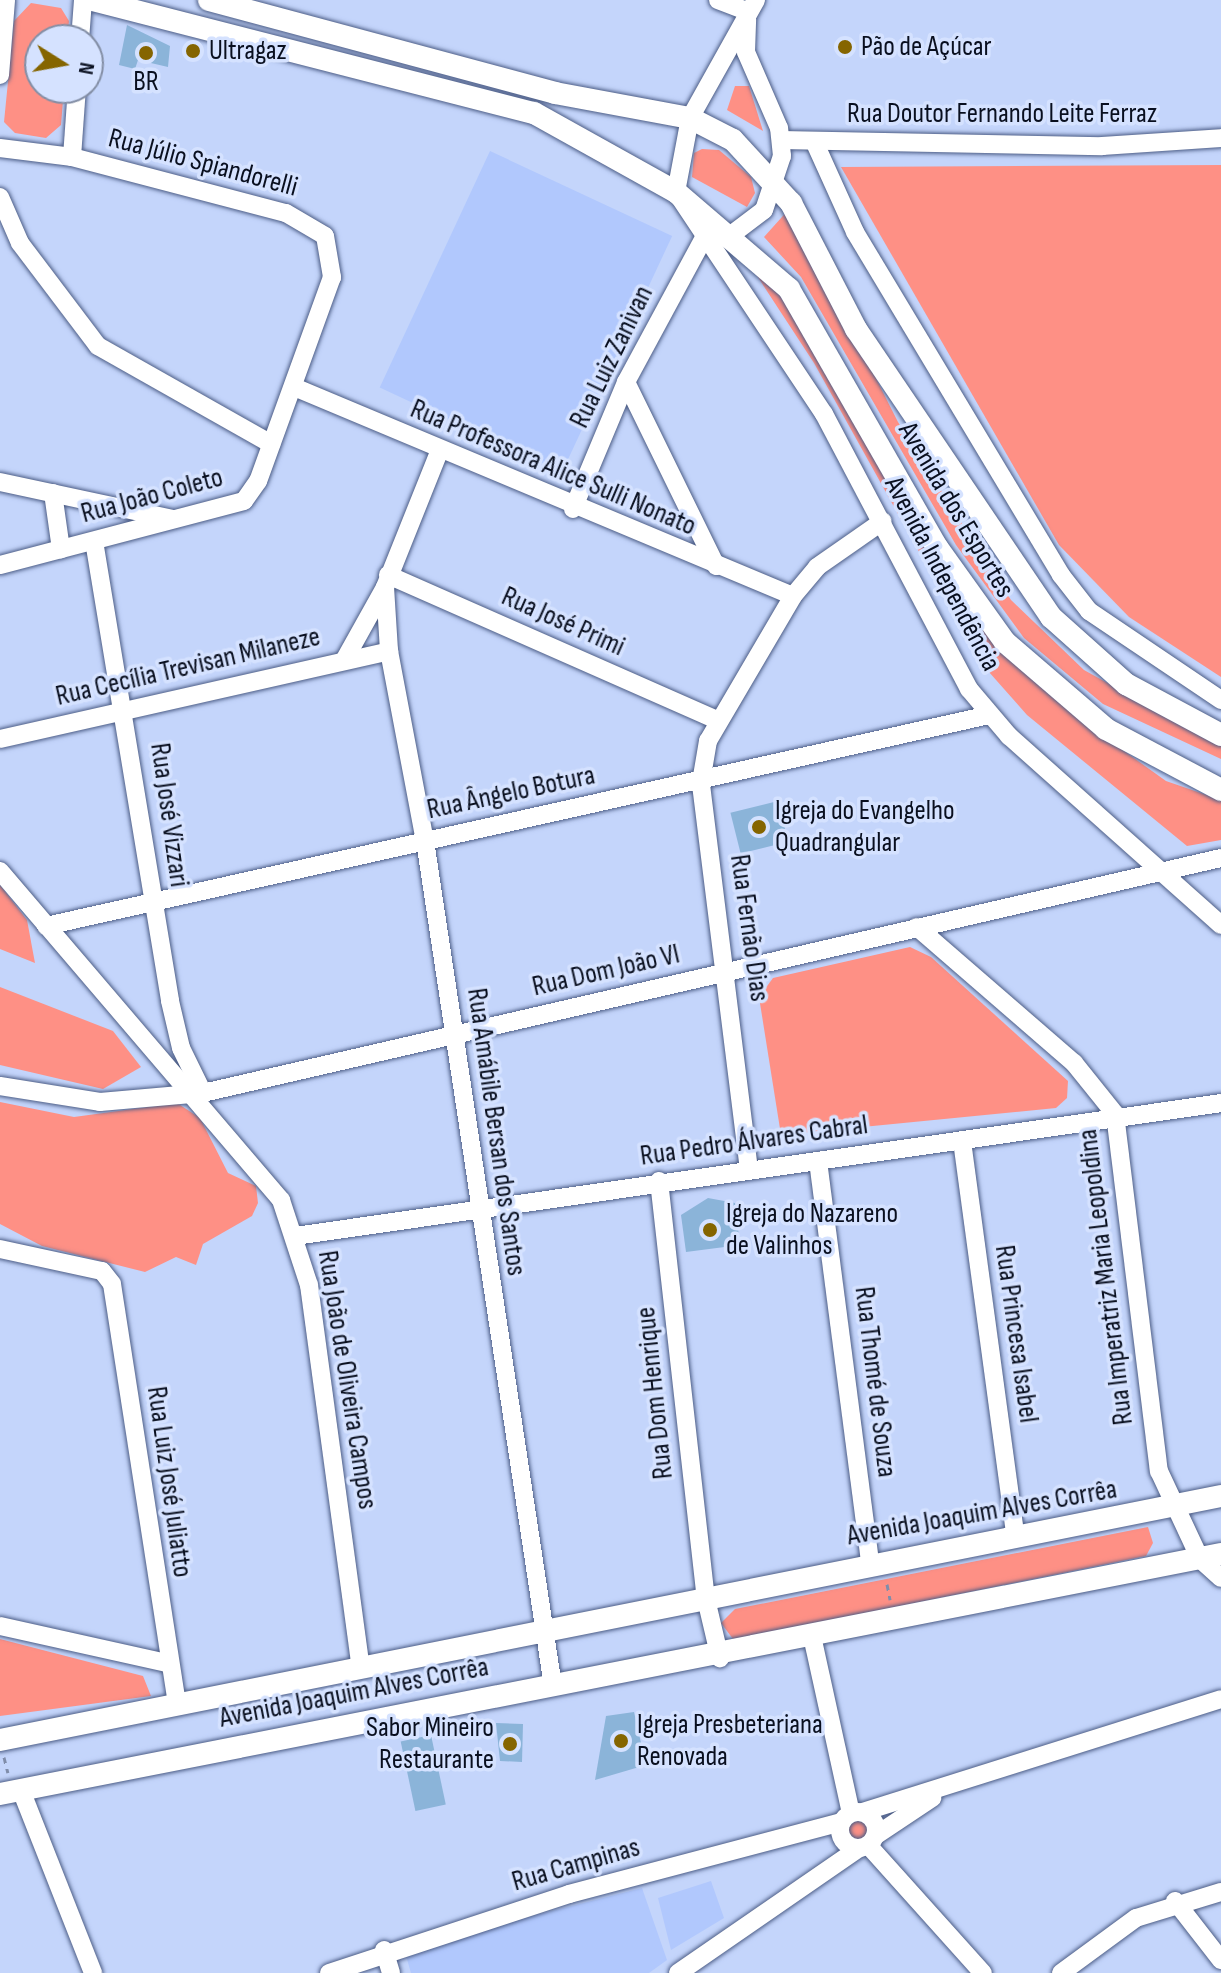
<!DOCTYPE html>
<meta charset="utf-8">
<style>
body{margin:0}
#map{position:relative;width:1221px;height:1973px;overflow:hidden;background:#c4d5fb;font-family:"Sofia Sans Condensed",sans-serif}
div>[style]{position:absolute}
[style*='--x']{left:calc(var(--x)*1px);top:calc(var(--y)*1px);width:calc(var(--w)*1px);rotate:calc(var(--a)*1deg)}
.built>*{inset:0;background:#b1c8fd;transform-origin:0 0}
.green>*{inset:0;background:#fe9085}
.round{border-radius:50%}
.building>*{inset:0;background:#8bb4d9;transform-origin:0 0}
.path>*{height:3px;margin-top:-1.5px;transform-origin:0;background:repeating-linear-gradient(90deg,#808daa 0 6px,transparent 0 12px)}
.roads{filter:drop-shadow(0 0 2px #4c5d86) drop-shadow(0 0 2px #4c5d86)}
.minor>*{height:18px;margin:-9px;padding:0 9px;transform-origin:9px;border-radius:9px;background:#fff}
.minor>.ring{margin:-9px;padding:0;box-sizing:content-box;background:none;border:18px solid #fff;border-radius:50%}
.major>*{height:22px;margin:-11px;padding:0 11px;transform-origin:11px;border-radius:11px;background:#fff}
.dots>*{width:22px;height:22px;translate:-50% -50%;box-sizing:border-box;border:4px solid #d5e2ff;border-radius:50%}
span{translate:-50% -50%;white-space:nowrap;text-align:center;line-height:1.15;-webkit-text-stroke:7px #d5e2ff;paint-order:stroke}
.poi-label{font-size:28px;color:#090f1f}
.left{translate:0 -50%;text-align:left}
.right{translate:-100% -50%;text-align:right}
.street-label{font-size:28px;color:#090f1f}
.north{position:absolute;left:24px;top:24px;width:80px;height:80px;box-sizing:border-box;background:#d5e2ff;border:2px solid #838ea5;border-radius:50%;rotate:101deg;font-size:22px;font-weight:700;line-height:32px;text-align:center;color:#090f1f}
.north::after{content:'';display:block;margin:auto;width:28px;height:36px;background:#856500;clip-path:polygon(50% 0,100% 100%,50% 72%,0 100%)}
</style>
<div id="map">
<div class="built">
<div style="left:490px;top:151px;width:201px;height:261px;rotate:25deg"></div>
<div style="clip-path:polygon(711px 1881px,724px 1918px,671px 1950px,658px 1898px)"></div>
<div style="clip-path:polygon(642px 1888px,667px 1960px,649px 1973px,411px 1973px,404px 1949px)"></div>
</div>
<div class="green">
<div style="clip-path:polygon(31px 3px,61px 8px,69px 21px,67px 40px,40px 40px,40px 88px,64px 88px,61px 125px,46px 138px,15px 133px,4px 122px,14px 21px)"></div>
<div style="clip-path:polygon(735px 86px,749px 86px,763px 131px,727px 110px)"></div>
<div style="clip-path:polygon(702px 149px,719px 150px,751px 177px,755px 193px,747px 207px,692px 177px,694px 153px)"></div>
<div style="clip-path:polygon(1221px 165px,1221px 677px,1129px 617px,1059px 545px,841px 167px)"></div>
<div style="clip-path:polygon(790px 208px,898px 422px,1011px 600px,1084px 670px,1221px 746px,1221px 759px,1103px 704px,1024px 638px,956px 545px,801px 277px,764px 237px)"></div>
<div style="clip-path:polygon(746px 259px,782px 292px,962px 604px,1005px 654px,1110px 741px,1166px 781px,1221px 800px,1221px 840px,1187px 846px,1027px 715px,981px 663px,814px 363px)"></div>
<div style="clip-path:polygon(0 885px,27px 920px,35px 963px,0 949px)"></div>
<div style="clip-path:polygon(910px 947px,931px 957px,1068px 1081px,1067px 1098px,1056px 1108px,781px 1135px,759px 997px,773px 978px)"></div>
<div style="clip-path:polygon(0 987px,113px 1031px,141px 1067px,103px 1089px,0 1065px)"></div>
<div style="clip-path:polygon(0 1102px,74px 1117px,177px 1103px,200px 1118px,228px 1173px,256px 1186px,258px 1203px,252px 1216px,203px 1244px,196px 1265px,176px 1257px,145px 1272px,42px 1246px,0 1224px)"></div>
<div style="clip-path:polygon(1148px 1527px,1153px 1543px,1146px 1556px,748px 1637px,733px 1639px,721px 1623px,735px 1609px)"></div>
<div style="clip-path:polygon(0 1639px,143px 1676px,151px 1696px,0 1716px)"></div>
<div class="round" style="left:848px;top:1821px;width:20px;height:20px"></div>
</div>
<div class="building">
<div style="clip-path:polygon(127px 25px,170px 46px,168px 67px,138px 60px,135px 69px,119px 65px)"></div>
<div style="left:778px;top:801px;width:42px;height:49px;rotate:76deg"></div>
<div style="clip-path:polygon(708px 1198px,735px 1203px,740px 1245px,686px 1252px,681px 1215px)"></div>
<div style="clip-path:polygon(634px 1712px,646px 1765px,595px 1780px,606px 1716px)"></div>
<div style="clip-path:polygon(496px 1723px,523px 1724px,522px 1762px,500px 1761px)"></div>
<div style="left:431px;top:1735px;width:71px;height:31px;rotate:78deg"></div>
</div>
<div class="path">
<div style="--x:887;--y:1584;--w:16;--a:79"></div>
<div style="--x:4;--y:1757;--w:16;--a:76"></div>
</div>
<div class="roads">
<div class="minor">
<div style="--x:718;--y:0;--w:33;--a:21"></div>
<div style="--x:756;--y:0;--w:135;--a:119.2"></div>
<div style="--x:690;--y:118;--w:75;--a:100.7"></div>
<div style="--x:676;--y:192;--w:267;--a:56.3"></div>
<div style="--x:824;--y:414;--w:311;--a:62.2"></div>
<div style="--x:969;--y:689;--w:62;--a:49.6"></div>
<div style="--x:1009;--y:736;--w:284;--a:41.7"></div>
<div style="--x:80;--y:40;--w:40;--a:-85.7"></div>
<div style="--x:0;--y:75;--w:75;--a:-85.4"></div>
<div style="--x:781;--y:140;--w:321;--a:1.1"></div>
<div style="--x:1102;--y:146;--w:119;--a:-3.8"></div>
<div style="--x:814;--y:141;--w:100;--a:65.7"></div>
<div style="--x:855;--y:232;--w:400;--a:59"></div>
<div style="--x:1061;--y:575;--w:46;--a:52.1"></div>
<div style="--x:1089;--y:611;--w:159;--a:34"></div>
<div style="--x:0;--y:148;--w:73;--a:7.1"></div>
<div style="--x:72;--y:157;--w:221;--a:14.7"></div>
<div style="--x:286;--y:213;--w:45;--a:30.5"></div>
<div style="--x:325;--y:236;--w:42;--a:80.3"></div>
<div style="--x:332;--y:277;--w:217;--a:109.9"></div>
<div style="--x:258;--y:481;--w:24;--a:125"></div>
<div style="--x:244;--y:501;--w:252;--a:165.3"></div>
<div style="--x:72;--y:157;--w:69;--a:-85.9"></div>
<div style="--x:0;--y:197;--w:50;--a:66.5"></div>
<div style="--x:20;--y:243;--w:129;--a:52.9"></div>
<div style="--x:98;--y:346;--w:199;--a:29.5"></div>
<div style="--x:717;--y:233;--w:14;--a:8"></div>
<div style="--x:731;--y:235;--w:41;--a:-37.1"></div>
<div style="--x:764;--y:210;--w:57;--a:-71.6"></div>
<div style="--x:782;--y:156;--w:28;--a:-96"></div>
<div style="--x:779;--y:128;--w:83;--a:-113.5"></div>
<div style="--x:746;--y:52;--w:33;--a:-88"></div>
<div style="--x:626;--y:382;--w:205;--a:63.9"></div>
<div style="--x:294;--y:387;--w:541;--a:22.73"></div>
<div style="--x:439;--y:452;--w:145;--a:111.8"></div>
<div style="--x:385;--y:587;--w:64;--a:86.4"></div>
<div style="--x:389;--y:651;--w:193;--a:79.3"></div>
<div style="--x:425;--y:841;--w:855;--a:81.39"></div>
<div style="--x:0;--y:482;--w:177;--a:12.1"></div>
<div style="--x:53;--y:493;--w:57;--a:81.9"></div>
<div style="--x:573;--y:509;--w:138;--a:-67.3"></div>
<div style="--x:626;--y:382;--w:170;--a:-61.6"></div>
<div style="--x:94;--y:541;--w:466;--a:80.6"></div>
<div style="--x:170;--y:1001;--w:48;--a:76.8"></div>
<div style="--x:181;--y:1048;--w:50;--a:63.9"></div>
<div style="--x:388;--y:575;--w:357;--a:23.8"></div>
<div style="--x:345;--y:659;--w:82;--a:-60.9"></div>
<div style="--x:0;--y:739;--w:399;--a:-12.7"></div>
<div style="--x:0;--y:871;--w:433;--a:49.5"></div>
<div style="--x:281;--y:1200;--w:89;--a:71.8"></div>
<div style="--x:309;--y:1285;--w:387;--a:82.3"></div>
<div style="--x:46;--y:926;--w:966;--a:-12.61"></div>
<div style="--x:917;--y:927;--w:208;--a:40.9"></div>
<div style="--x:1074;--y:1063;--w:65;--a:51.2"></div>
<div style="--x:1115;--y:1114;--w:360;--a:83"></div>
<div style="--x:1159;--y:1471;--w:97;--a:65"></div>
<div style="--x:1200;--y:1559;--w:28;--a:42"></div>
<div style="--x:0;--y:1086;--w:101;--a:9.1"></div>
<div style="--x:100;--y:1102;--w:103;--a:-5"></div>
<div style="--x:203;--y:1093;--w:1045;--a:-13"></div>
<div style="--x:962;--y:1141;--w:398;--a:82.3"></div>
<div style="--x:818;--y:1161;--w:405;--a:82.6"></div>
<div style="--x:749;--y:1170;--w:391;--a:-97.1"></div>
<div style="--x:701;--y:782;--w:42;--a:-80.3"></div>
<div style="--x:708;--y:741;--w:168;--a:-59.6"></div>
<div style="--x:793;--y:596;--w:38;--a:-50"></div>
<div style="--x:817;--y:567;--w:80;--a:-34.9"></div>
<div style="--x:659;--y:1181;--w:421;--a:83.6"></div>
<div style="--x:706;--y:1599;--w:61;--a:76.7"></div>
<div style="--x:295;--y:1236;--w:936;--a:-8.17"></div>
<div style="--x:0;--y:1249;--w:104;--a:12.2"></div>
<div style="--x:102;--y:1271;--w:16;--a:52"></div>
<div style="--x:112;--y:1284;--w:424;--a:81.2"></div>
<div style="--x:0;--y:1626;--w:171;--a:12.5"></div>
<div style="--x:812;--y:1636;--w:181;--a:77.6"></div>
<div style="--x:21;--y:1790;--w:197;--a:68.5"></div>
<div style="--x:863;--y:1812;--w:375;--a:-17.5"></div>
<div class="ring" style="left:840px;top:1812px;width:18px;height:18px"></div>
<div style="--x:875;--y:1836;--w:69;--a:-33.7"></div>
<div style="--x:868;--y:1845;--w:172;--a:48.1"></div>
<div style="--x:1175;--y:1901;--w:75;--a:52.1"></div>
<div style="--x:384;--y:1950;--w:24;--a:73"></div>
<div style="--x:329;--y:1973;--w:253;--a:-18.2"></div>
<div style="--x:569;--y:1894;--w:282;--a:-14.8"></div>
<div style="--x:678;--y:1973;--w:220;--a:-34.6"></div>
<div style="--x:1061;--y:1973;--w:93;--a:-36.3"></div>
<div style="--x:1136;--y:1918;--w:89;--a:-17"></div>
</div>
<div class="major">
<div style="--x:93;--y:0;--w:455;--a:14.4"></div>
<div style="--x:534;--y:113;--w:162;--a:29.1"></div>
<div style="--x:676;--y:192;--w:149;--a:40.6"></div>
<div style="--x:789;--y:289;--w:297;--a:60.2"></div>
<div style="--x:937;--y:547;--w:117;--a:54.4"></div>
<div style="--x:1005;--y:642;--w:133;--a:40.7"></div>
<div style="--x:1106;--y:729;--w:130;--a:27.9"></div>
<div style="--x:209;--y:0;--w:358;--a:15"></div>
<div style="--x:555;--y:93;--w:137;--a:10.5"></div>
<div style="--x:690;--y:118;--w:48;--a:27.1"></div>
<div style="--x:733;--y:140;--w:86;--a:47.4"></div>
<div style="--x:791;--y:203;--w:142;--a:62.7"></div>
<div style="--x:856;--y:329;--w:348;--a:55.9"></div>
<div style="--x:1051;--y:617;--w:101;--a:41.8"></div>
<div style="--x:1126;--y:684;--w:108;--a:28.2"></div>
<div style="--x:0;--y:1740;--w:1245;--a:-11.3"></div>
<div style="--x:0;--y:1794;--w:1244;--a:-11.12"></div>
</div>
</div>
<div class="dots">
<div style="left:845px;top:47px;background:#856500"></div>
<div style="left:193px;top:51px;background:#856500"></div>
<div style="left:146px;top:53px;background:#856500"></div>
<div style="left:759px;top:827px;background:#856500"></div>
<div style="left:710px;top:1230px;background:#856500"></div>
<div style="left:621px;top:1741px;background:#856500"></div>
<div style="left:510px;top:1744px;background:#856500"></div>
</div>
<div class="poi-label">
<span class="left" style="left:861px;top:47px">Pão de Açúcar</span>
<span class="left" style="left:209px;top:51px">Ultragaz</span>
<span style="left:146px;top:82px">BR</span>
<span class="left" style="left:775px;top:827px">Igreja do Evangelho<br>Quadrangular</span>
<span class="left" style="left:726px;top:1230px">Igreja do Nazareno<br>de Valinhos</span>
<span class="left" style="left:637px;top:1741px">Igreja Presbeteriana<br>Renovada</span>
<span class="right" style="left:494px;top:1744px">Sabor Mineiro<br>Restaurante</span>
</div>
<div class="street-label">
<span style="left:1002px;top:114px">Rua Doutor Fernando Leite Ferraz</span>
<span style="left:203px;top:163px;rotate:15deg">Rua Júlio Spiandorelli</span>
<span style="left:612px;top:357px;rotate:-64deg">Rua Luiz Zanivan</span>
<span style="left:553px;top:468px;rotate:23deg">Rua Professora Alice Sulli Nonato</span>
<span style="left:152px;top:496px;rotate:-15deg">Rua João Coleto</span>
<span style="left:956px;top:510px;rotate:59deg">Avenida dos Esportes</span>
<span style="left:942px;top:574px;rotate:62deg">Avenida Independência</span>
<span style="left:563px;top:622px;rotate:24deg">Rua José Primi</span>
<span style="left:188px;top:667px;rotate:-13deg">Rua Cecília Trevisan Milaneze</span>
<span style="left:511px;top:793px;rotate:-12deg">Rua Ângelo Botura</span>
<span style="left:169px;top:815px;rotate:82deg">Rua José Vizzari</span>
<span style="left:749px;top:928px;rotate:82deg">Rua Fernão Dias</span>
<span style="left:606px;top:971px;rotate:-13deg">Rua Dom João VI</span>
<span style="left:496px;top:1132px;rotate:82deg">Rua Amábile Bersan dos Santos</span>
<span style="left:754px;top:1141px;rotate:-8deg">Rua Pedro Álvares Cabral</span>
<span style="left:1106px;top:1277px;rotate:-97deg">Rua Imperatriz Maria Leopoldina</span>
<span style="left:1016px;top:1334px;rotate:82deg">Rua Princesa Isabel</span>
<span style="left:347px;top:1380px;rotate:81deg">Rua João de Oliveira Campos</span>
<span style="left:875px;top:1382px;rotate:83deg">Rua Thomé de Souza</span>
<span style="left:655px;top:1393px;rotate:-96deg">Rua Dom Henrique</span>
<span style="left:169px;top:1482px;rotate:82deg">Rua Luiz José Juliatto</span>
<span style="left:982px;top:1513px;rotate:-10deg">Avenida Joaquim Alves Corrêa</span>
<span style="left:354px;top:1693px;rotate:-11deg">Avenida Joaquim Alves Corrêa</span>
<span style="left:576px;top:1865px;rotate:-16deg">Rua Campinas</span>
</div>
<div class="north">N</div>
</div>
